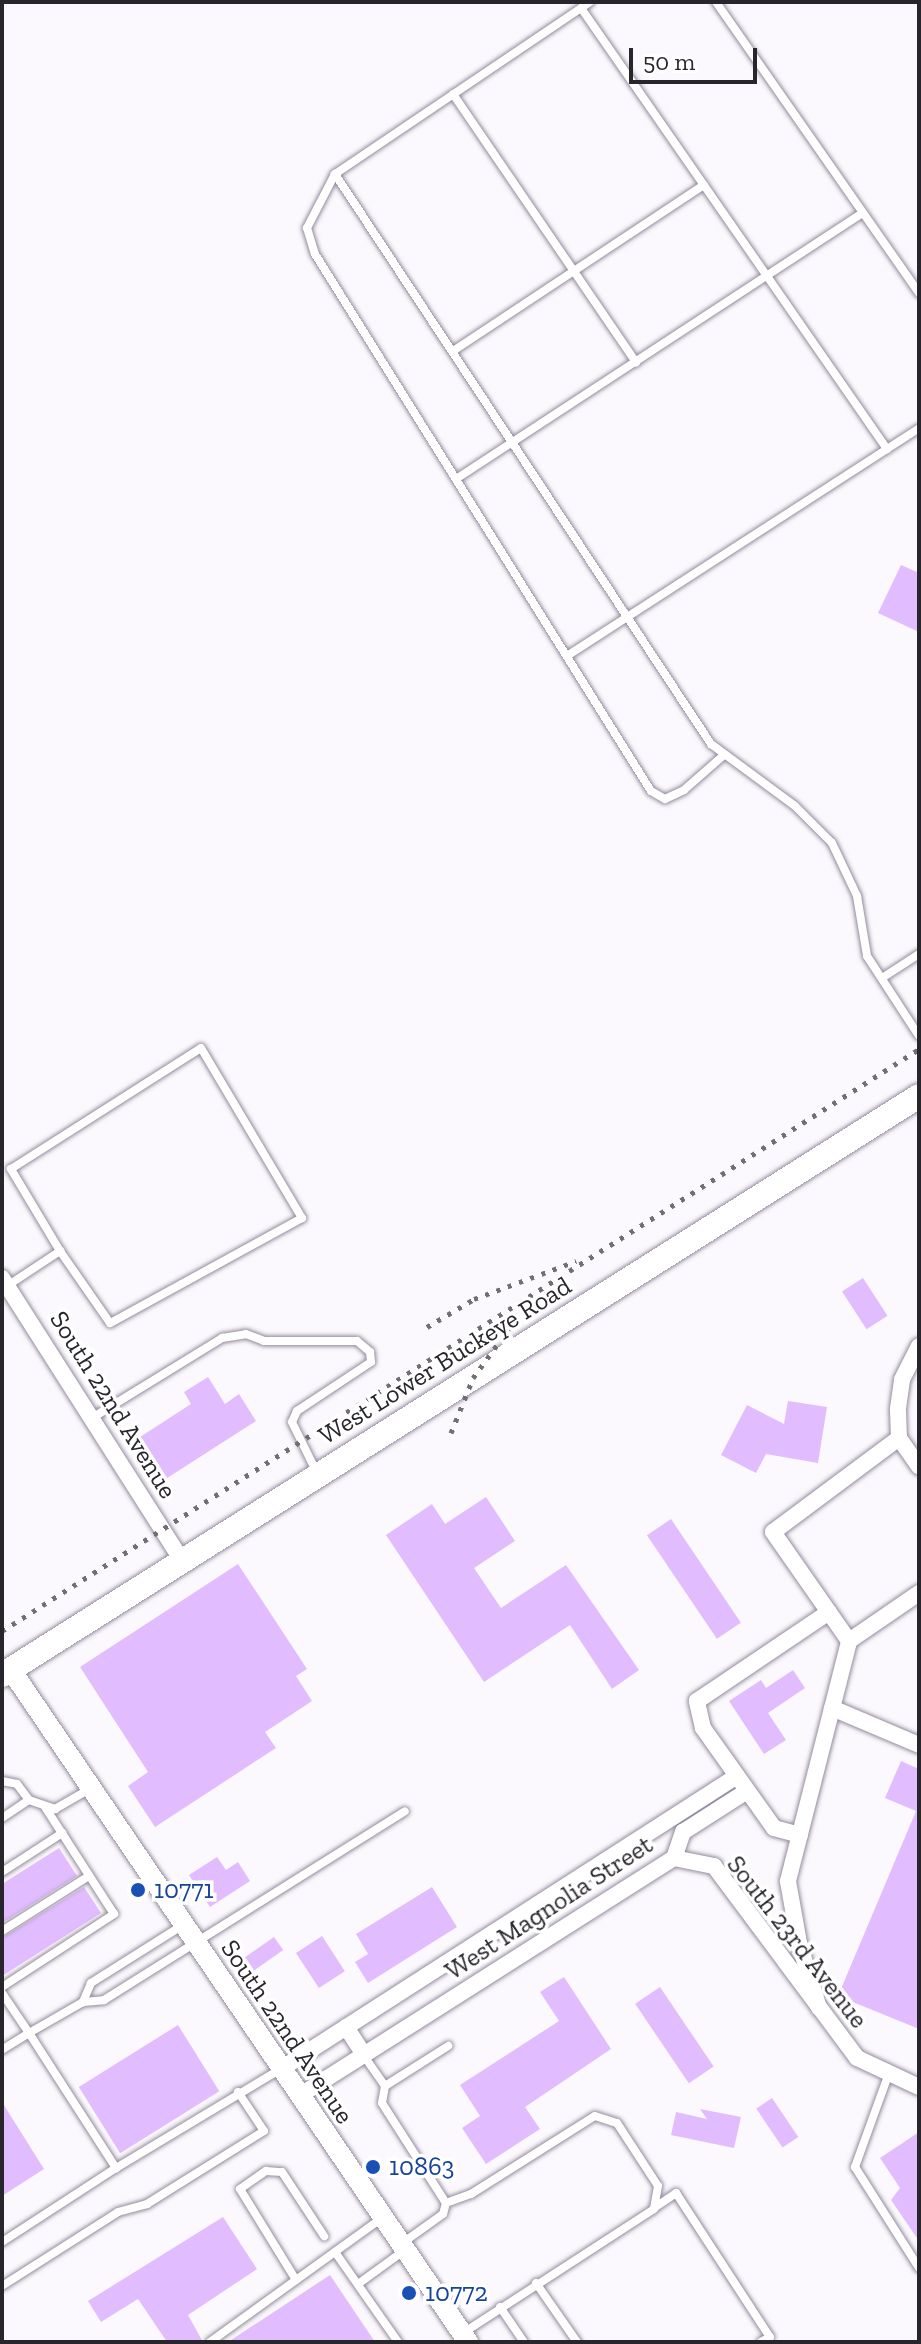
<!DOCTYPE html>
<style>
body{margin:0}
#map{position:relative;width:921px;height:2344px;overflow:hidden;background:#fbf9fd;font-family:"Zilla Slab",serif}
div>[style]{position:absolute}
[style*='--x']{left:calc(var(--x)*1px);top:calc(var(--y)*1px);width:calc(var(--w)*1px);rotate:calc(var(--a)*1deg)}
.building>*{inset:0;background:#e1bdff;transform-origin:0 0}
.roads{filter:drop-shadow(0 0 2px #948b9e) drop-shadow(0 0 2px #948b9e)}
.service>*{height:8px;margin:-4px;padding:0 4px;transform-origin:4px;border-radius:4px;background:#fff}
.minor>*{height:16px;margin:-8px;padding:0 8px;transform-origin:8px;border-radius:8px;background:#fff}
.tertiary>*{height:20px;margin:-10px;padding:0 10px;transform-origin:10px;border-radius:10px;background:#fff}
.secondary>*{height:24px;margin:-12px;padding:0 12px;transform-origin:12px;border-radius:12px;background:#fff}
.rail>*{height:5px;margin-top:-2.5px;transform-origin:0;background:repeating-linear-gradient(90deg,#716e74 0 4px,transparent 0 12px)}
.dots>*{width:22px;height:22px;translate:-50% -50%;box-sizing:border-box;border:4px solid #fff;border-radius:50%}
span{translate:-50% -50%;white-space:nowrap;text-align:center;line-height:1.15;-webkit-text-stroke:7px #fff;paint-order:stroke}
.street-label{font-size:26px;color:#28252c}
.transit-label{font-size:26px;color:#164399}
.left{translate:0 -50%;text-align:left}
.frame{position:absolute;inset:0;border:4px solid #28252c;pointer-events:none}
.scale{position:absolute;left:629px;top:48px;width:128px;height:36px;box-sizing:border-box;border:4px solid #28252c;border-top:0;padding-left:10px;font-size:24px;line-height:28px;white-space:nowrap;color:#28252c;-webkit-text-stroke:6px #fff;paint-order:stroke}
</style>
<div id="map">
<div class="building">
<div style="clip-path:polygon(901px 565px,919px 573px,919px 632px,878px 613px)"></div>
<div style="left:863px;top:1278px;width:45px;height:25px;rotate:57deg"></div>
<div style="clip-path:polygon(208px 1377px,225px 1404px,239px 1394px,256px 1421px,164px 1480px,137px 1439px,191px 1404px,184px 1392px)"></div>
<div style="clip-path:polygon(788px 1401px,827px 1407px,818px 1463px,766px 1454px,756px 1473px,721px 1455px,747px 1405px,784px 1424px)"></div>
<div style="clip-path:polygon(486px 1497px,515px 1541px,474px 1568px,501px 1608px,566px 1565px,639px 1670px,612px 1689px,570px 1625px,484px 1682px,386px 1535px,432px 1504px,445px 1524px)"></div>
<div style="left:671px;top:1519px;width:125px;height:29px;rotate:56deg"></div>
<div style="clip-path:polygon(238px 1564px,307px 1669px,296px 1676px,312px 1701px,265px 1732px,276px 1748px,155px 1827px,128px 1786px,148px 1772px,80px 1667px)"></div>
<div style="clip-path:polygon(793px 1670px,805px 1688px,768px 1713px,786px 1740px,764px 1754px,729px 1701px,761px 1680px,766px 1688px)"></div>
<div style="clip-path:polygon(901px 1761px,919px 1769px,919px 2029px,838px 1996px,916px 1811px,885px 1798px)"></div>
<div style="clip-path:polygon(59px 1848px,77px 1876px,2px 1923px,2px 1884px)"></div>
<div style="clip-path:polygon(217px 1857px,226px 1870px,238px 1862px,250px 1881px,210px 1907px,189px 1875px)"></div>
<div style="clip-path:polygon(84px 1887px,101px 1913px,2px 1976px,2px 1938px)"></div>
<div style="clip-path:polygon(432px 1887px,457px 1927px,368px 1983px,355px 1962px,368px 1954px,356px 1934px)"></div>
<div style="left:322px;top:1936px;width:42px;height:31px;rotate:57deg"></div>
<div style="left:274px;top:1937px;width:16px;height:42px;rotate:55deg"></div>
<div style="clip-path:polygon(564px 1977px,611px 2049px,525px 2107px,540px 2129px,486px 2164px,462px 2128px,480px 2116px,460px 2085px,559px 2021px,540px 1992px)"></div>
<div style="left:660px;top:1987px;width:96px;height:30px;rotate:56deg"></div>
<div style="left:178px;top:2025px;width:78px;height:117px;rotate:58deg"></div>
<div style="left:772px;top:2098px;width:47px;height:19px;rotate:56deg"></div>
<div style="clip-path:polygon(2px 2102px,44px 2169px,2px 2196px)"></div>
<div style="clip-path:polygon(700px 2109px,741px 2117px,734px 2148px,671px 2135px,676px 2112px,707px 2119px)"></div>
<div style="clip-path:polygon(919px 2132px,919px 2241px,891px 2200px,900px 2188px,880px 2158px)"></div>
<div style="clip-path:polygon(223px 2217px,257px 2269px,188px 2315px,203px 2342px,167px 2342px,138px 2299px,101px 2322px,88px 2301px)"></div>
<div style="clip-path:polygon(330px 2275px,375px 2342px,228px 2342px)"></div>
</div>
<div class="roads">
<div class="service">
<div style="--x:590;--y:2;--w:308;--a:146"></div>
<div style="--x:335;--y:174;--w:683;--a:56.59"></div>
<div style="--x:711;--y:744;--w:104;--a:36.4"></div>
<div style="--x:795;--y:806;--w:52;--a:45"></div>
<div style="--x:832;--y:843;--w:59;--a:64.7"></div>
<div style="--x:857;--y:896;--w:61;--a:80.5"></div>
<div style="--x:867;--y:956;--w:95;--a:57"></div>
<div style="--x:716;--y:2;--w:355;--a:55.1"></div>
<div style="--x:581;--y:8;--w:537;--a:55.24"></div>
<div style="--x:453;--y:94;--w:325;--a:55.7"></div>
<div style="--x:335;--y:174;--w:61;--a:117.4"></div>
<div style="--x:307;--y:228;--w:27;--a:73"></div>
<div style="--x:315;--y:254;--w:633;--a:57.97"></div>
<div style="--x:651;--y:791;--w:16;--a:30"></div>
<div style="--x:665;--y:799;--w:21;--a:-25"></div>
<div style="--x:684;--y:790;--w:53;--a:-41.2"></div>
<div style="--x:453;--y:351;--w:301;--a:-33.5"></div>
<div style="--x:456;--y:479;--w:486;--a:-33.2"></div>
<div style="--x:567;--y:656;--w:419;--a:-32.9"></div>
<div style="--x:882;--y:978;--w:44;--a:-33"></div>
<div style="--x:7;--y:1286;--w:64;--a:-33.4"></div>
<div style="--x:60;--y:1251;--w:96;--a:-120.9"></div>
<div style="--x:11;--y:1169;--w:225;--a:-32.5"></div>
<div style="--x:201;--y:1048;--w:198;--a:59.3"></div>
<div style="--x:302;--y:1218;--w:219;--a:151.3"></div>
<div style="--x:110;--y:1323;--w:88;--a:-124.8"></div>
<div style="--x:92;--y:1418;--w:153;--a:-31.6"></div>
<div style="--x:222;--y:1338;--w:24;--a:-9"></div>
<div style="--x:246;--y:1334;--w:19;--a:21"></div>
<div style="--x:264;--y:1341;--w:93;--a:0"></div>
<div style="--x:357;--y:1341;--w:17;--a:40"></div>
<div style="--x:370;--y:1352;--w:10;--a:84"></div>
<div style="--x:371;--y:1362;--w:89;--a:146.5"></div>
<div style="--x:297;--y:1411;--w:12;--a:114"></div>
<div style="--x:292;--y:1422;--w:57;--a:63.9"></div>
<div style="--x:2;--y:1781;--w:15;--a:11"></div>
<div style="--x:17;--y:1784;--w:20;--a:53"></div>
<div style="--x:2;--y:1818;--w:32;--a:-34"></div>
<div style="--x:29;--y:1800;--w:28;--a:19"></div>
<div style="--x:55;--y:1809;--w:39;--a:-30"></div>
<div style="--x:2;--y:1872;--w:72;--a:-33"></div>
<div style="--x:183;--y:1925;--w:109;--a:147.8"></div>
<div style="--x:91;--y:1983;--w:21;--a:113"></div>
<div style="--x:83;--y:2002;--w:21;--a:-5"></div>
<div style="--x:104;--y:2000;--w:355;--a:-32.1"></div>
<div style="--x:2;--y:1931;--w:103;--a:-32.3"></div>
<div style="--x:2;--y:1987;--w:134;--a:-33.1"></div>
<div style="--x:114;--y:1914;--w:127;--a:-122.8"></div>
<div style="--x:2;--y:1993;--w:48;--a:56"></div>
<div style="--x:29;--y:2033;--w:32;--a:148"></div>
<div style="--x:83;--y:2002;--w:62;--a:150.1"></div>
<div style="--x:29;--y:2033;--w:161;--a:57.2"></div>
<div style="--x:116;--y:2168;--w:192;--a:-31"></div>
<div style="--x:364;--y:2056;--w:37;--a:55"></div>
<div style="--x:385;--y:2086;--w:17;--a:100"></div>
<div style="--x:382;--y:2103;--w:119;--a:57.4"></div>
<div style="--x:446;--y:2203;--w:11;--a:105"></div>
<div style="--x:443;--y:2214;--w:52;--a:144.5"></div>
<div style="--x:889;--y:2073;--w:100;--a:109.9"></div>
<div style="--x:855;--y:2167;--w:120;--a:57.6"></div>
<div style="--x:385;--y:2086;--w:75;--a:-32.4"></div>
<div style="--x:446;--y:2203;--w:27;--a:-20"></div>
<div style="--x:471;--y:2194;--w:146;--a:-32.2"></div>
<div style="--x:595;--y:2116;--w:23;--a:18"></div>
<div style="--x:617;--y:2123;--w:75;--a:56.9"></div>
<div style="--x:658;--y:2186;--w:23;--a:100"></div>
<div style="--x:654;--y:2209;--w:228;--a:147"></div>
<div style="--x:654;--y:2208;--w:27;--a:-34"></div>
<div style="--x:676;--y:2193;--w:172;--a:56.9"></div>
<div style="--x:770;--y:2337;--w:10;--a:151"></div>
<div style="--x:2;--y:2242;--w:136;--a:-33"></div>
<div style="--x:335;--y:2252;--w:110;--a:55"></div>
<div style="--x:296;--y:2280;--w:107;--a:-121.6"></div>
<div style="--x:240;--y:2189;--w:32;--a:-35"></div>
<div style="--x:266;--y:2171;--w:16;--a:4"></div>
<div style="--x:282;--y:2172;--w:77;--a:56.7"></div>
<div style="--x:536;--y:2283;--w:72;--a:55.2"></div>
<div style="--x:358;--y:2284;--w:58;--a:-35.9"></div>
<div style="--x:2;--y:2286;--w:138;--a:-32.5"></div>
<div style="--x:118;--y:2212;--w:30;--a:-15"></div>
<div style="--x:147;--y:2204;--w:138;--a:-32"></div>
<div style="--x:264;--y:2131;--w:47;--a:-123.7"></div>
<div style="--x:500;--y:2307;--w:42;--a:55.6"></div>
<div style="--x:210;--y:2342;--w:212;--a:-35.8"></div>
</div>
<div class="minor">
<div style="--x:2;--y:1278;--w:333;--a:57.5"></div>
<div style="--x:919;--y:1346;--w:38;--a:117"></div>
<div style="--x:902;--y:1380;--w:30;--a:98"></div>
<div style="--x:898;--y:1410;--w:28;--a:88"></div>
<div style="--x:899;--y:1438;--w:35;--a:55"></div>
<div style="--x:849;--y:1641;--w:133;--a:-124.9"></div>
<div style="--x:773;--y:1532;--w:157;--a:-36.7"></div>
<div style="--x:832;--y:1708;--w:95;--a:23"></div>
<div style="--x:800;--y:1835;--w:27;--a:-165"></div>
<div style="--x:774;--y:1828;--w:123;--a:-125.4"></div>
<div style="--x:703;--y:1728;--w:28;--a:-103"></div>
<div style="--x:697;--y:1701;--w:159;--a:-34"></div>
<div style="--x:674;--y:1858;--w:41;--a:11.3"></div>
<div style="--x:714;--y:1866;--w:239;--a:53.3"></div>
<div style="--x:857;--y:2058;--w:68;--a:25.1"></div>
<div style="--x:819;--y:2008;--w:68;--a:-107.1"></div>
<div style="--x:799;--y:1943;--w:63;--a:-100.1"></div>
<div style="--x:788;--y:1881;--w:248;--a:-75.7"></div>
<div style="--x:849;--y:1641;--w:85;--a:-34.4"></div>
<div style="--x:346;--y:2027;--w:33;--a:57"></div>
<div style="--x:281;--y:2069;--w:542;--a:-32.72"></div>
<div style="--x:299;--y:2096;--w:444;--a:-32.4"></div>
<div style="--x:674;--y:1858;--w:28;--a:-71"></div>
<div style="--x:683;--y:1832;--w:76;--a:-32.6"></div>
</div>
<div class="tertiary">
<div style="--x:11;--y:1670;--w:813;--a:55.78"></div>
</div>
<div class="secondary">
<div style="--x:2;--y:1675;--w:1084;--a:-32.27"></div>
</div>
</div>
<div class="rail">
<div style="--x:427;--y:1327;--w:55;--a:-30.8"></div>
<div style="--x:474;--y:1299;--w:109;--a:-20.4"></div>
<div style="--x:451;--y:1433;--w:59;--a:-68.2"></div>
<div style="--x:473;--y:1378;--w:82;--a:-54"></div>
<div style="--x:2;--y:1631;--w:1086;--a:-32.4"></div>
</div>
<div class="dots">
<div style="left:138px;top:1890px;background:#1a4fb4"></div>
<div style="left:373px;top:2167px;background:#1a4fb4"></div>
<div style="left:409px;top:2293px;background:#1a4fb4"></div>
</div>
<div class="street-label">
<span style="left:445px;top:1361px;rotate:-32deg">West Lower Buckeye Road</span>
<span style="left:113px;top:1405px;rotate:58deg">South 22nd Avenue</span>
<span style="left:549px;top:1908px;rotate:-33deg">West Magnolia Street</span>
<span style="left:797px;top:1942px;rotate:52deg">South 23rd Avenue</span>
<span style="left:287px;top:2032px;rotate:56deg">South 22nd Avenue</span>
</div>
<div class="transit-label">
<span class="left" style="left:154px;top:1890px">10771</span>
<span class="left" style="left:389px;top:2167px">10863</span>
<span class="left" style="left:425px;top:2293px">10772</span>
</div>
<div class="frame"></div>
<div class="scale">50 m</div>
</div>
